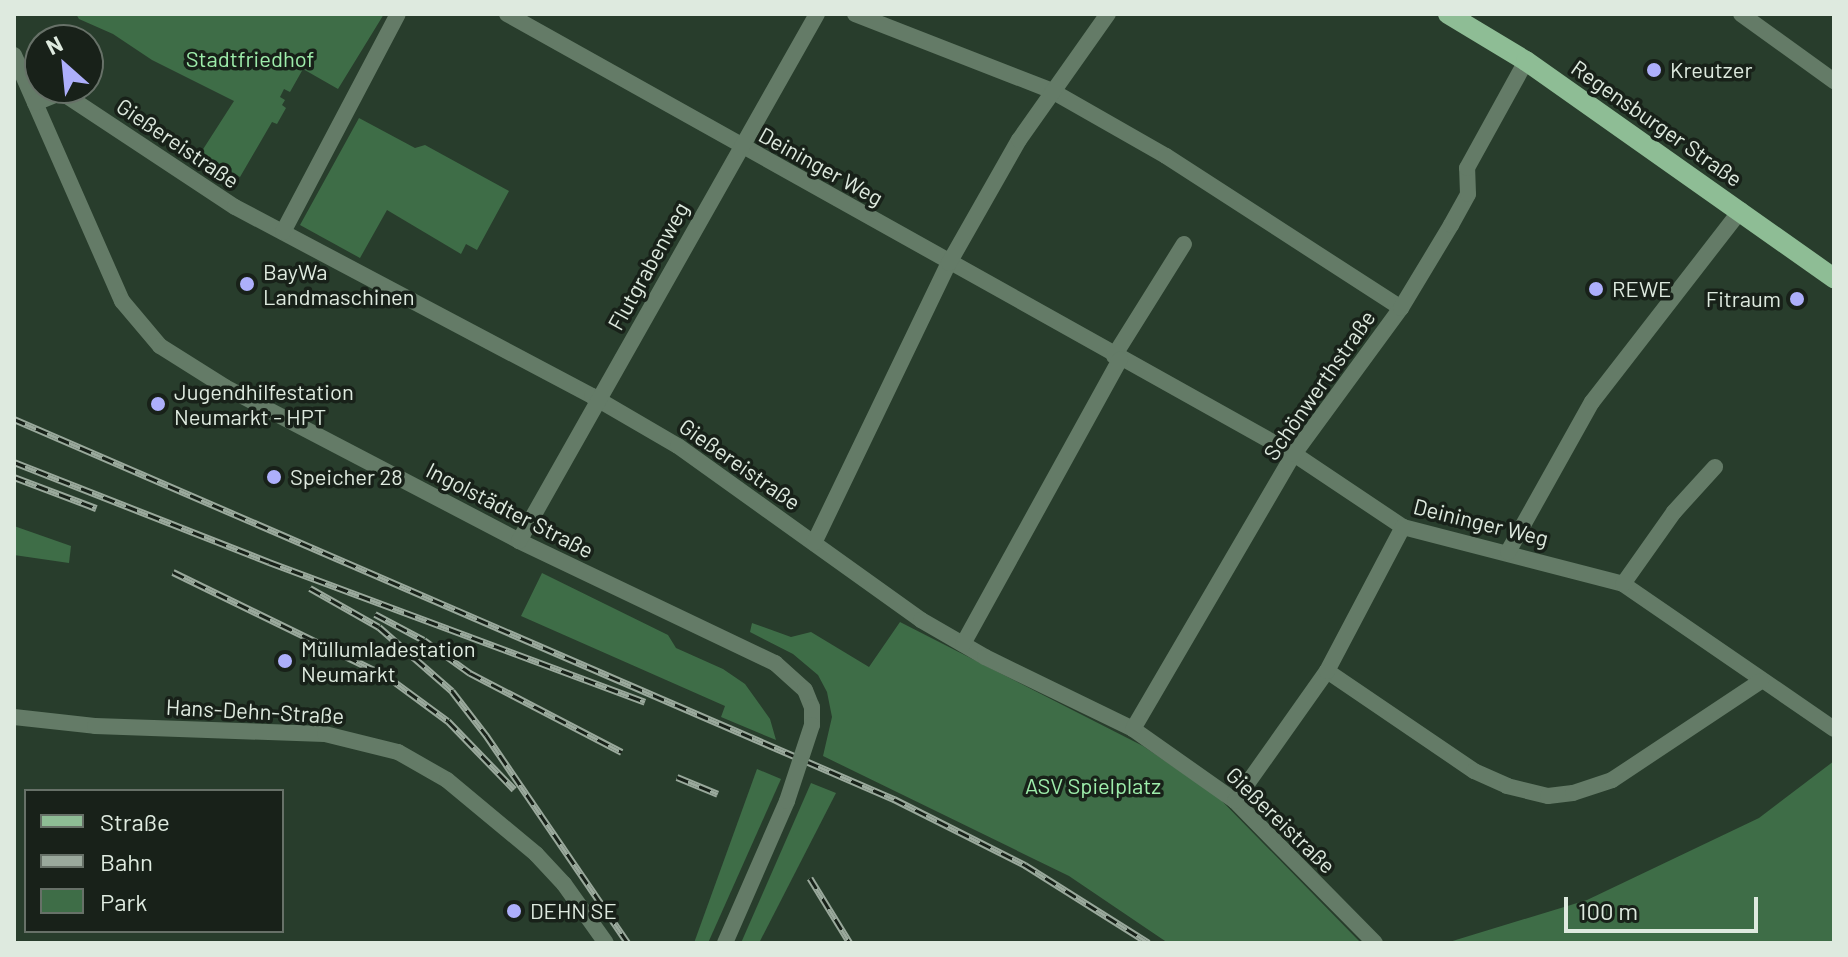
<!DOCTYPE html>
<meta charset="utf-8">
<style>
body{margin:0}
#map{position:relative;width:1848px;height:957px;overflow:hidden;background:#283d2c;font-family:Barlow,sans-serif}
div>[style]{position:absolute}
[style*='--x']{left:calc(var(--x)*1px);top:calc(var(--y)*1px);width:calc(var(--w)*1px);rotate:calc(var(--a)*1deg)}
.green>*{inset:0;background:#3e6d47}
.minor>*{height:16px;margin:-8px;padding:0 8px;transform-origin:8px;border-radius:8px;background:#647b67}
.major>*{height:20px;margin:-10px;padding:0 10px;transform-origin:10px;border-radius:10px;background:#8ebd95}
.rail>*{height:7px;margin-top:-3.5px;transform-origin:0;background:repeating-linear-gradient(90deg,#182119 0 12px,#9aa99c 0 24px);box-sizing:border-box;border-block:2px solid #9aa99c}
.minor-bridge>*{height:16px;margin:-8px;padding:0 8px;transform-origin:8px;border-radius:8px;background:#647b67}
.dots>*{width:22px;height:22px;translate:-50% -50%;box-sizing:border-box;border:4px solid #182119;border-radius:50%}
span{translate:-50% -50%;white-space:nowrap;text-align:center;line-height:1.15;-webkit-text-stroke:7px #182119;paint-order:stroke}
.park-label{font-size:22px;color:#9eedab}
.poi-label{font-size:22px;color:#deeadf}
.left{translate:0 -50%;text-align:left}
.right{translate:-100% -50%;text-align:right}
.street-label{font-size:22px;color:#deeadf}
.frame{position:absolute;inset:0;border:16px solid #deeadf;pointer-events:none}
.legend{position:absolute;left:24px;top:789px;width:260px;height:144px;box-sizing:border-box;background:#182119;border:2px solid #677168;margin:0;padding:10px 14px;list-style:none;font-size:24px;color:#deeadf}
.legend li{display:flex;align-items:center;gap:16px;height:40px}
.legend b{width:40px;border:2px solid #677168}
.north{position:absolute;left:24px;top:24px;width:80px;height:80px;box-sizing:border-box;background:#182119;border:2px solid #677168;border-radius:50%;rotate:333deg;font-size:22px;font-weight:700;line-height:32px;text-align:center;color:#deeadf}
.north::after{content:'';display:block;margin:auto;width:28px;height:36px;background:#adaffb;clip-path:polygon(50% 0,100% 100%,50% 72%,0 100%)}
.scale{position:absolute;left:1564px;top:897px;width:194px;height:36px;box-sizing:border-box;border:4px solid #deeadf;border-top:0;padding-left:10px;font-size:24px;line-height:28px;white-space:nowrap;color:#deeadf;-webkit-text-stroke:6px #182119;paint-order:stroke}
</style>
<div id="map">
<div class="green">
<div style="clip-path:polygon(76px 14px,384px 14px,338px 89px,303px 69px,290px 92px,284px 89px,280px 97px,285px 100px,282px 105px,286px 108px,277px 124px,272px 122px,240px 177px,200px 154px,234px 101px,152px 60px,113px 34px,79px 19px)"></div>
<div style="clip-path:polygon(359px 118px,415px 148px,425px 145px,509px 191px,477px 250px,466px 244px,461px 254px,387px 210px,360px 258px,300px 225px)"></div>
<div style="clip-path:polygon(14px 526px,71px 546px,69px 563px,14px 555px)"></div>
<div style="clip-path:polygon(542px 573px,668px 635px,676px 648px,723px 669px,745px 684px,770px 719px,776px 740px,721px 717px,725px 706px,521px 616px)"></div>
<div style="clip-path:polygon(900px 622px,1143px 746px,1218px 797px,1361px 943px,1168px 943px,1069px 876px,823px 756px,832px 717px,827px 692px,818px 675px,793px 654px,750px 632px,752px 623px,791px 637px,811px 632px,869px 667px)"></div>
<div style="clip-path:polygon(1834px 761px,1834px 943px,1446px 943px,1587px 900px,1759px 818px)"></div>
<div style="clip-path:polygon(757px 769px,781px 779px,708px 943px,694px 943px)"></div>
<div style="clip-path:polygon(811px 783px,836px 793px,759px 943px,741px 943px)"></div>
</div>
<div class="minor">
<div style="--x:507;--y:14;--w:902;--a:29.21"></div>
<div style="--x:1294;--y:454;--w:131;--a:33.8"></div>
<div style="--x:1403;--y:527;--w:227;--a:14.5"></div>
<div style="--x:1623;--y:584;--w:256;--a:34.5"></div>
<div style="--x:855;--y:14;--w:212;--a:21.3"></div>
<div style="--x:1052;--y:91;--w:131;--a:29.7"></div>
<div style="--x:1166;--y:156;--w:280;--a:32.9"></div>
<div style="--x:1741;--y:14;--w:115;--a:35.8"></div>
<div style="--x:14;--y:55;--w:269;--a:66.3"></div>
<div style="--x:122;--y:301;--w:59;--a:49.8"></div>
<div style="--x:160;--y:346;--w:77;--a:32.2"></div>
<div style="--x:225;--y:387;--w:332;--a:27.6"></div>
<div style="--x:519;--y:541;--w:284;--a:25.5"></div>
<div style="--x:775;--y:663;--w:40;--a:42"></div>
<div style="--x:805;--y:690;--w:18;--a:68"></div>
<div style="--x:812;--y:707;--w:18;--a:90"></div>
<div style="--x:35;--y:103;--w:24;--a:-22"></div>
<div style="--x:57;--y:94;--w:10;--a:11"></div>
<div style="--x:67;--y:96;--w:201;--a:33.5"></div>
<div style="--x:235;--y:207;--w:404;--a:27.9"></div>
<div style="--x:592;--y:396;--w:99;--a:30.2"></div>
<div style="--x:678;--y:446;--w:299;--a:35.6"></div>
<div style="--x:921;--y:620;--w:74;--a:30"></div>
<div style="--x:985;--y:657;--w:165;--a:25.9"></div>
<div style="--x:1133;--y:729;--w:125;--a:35.2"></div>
<div style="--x:1235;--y:801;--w:199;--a:45.4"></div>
<div style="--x:283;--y:232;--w:246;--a:-62.2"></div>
<div style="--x:1114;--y:356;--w:132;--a:-58"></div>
<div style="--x:519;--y:541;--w:605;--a:-60.51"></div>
<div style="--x:814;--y:543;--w:311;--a:-64.3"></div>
<div style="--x:949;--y:263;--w:142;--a:-60.4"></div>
<div style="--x:1019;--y:140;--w:154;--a:-54.8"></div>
<div style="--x:1508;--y:552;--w:172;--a:-60.8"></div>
<div style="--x:1592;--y:402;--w:243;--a:-52.2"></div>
<div style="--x:1623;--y:584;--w:88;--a:-54.7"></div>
<div style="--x:1674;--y:512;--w:61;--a:-47.7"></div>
<div style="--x:963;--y:644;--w:325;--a:-61.1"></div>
<div style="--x:1327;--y:671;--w:178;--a:34.2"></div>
<div style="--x:1474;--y:771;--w:36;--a:24"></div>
<div style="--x:1507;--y:786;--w:42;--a:13.7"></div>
<div style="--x:1548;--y:796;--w:25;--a:-7"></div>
<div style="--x:1573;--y:793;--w:41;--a:-18.4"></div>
<div style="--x:1612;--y:780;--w:179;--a:-33.6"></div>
<div style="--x:14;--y:717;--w:81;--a:6.3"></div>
<div style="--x:95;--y:726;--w:230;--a:2"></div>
<div style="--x:325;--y:734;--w:75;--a:13.9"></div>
<div style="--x:398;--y:752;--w:56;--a:29.7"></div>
<div style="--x:447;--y:780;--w:116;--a:39.7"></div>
<div style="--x:536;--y:854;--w:41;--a:47"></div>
<div style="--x:564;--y:884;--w:72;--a:54.6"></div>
<div style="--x:1133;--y:729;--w:319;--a:-59.7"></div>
<div style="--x:1294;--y:454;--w:181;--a:-53.8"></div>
<div style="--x:1401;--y:308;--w:97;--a:-58.9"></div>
<div style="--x:1451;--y:225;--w:35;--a:-61"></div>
<div style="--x:1468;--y:194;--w:26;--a:-92"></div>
<div style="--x:1467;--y:168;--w:122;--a:-61.1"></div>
<div style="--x:1235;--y:801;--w:159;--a:-54.7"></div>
<div style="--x:1327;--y:671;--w:163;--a:-62.2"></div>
<div style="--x:725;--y:943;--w:155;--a:-66.4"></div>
</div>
<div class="major">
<div style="--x:1448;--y:14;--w:91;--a:31.1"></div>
<div style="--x:1526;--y:61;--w:377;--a:35.2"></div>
</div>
<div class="rail">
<div style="--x:14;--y:419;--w:959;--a:23.36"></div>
<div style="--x:894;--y:799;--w:147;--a:26.7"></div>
<div style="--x:1025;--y:865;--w:146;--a:32.2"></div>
<div style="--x:14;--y:462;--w:274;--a:21.4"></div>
<div style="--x:269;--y:562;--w:401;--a:20.4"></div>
<div style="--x:14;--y:477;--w:88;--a:20.7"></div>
<div style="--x:173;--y:572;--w:239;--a:26"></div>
<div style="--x:388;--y:677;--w:74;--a:36.3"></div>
<div style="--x:448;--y:721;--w:95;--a:45.9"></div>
<div style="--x:310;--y:588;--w:79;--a:29.5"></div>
<div style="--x:379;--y:627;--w:97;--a:41.2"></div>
<div style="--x:452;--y:691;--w:56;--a:52.3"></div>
<div style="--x:486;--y:735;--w:252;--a:55.7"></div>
<div style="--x:375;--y:614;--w:55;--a:28"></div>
<div style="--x:424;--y:640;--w:57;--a:35.7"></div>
<div style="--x:470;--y:673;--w:171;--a:27.5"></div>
<div style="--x:677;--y:777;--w:44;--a:22.5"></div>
<div style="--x:810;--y:878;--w:76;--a:58.4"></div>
</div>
<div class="minor-bridge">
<div style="--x:787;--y:801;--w:80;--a:-71.8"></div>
</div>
<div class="dots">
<div style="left:1654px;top:70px;background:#adaffb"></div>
<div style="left:247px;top:284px;background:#adaffb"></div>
<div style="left:1596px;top:289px;background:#adaffb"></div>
<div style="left:1797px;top:299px;background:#adaffb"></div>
<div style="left:158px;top:404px;background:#adaffb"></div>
<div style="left:274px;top:477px;background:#adaffb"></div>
<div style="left:285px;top:661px;background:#adaffb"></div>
<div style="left:514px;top:911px;background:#adaffb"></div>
</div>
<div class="park-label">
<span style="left:250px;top:59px">Stadtfriedhof</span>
<span style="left:1093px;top:786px">ASV Spielplatz</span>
</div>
<div class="poi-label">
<span class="left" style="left:1670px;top:70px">Kreutzer</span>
<span class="left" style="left:263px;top:284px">BayWa<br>Landmaschinen</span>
<span class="left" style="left:1612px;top:289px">REWE</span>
<span class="right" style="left:1781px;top:299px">Fitraum</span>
<span class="left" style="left:174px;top:404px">Jugendhilfestation<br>Neumarkt - HPT</span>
<span class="left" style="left:290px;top:477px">Speicher 28</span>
<span class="left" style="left:301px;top:661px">Müllumladestation<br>Neumarkt</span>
<span class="left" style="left:530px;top:911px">DEHN SE</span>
</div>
<div class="street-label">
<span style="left:1657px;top:123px;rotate:35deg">Regensburger Straße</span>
<span style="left:178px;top:143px;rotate:34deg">Gießereistraße</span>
<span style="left:821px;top:166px;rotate:29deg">Deininger Weg</span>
<span style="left:648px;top:266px;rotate:-61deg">Flutgrabenweg</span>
<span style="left:1319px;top:385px;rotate:-55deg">Schönwerthstraße</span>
<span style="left:740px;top:464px;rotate:35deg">Gießereistraße</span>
<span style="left:510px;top:510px;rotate:27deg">Ingolstädter Straße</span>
<span style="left:1481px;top:522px;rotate:14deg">Deininger Weg</span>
<span style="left:255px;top:711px;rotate:3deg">Hans-Dehn-Straße</span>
<span style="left:1281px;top:820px;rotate:44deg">Gießereistraße</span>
</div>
<div class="frame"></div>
<ul class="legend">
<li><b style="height:10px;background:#8ebd95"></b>Straße</li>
<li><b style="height:10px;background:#9aa99c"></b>Bahn</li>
<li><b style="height:22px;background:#3e6d47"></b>Park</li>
</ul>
<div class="north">N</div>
<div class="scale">100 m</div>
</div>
